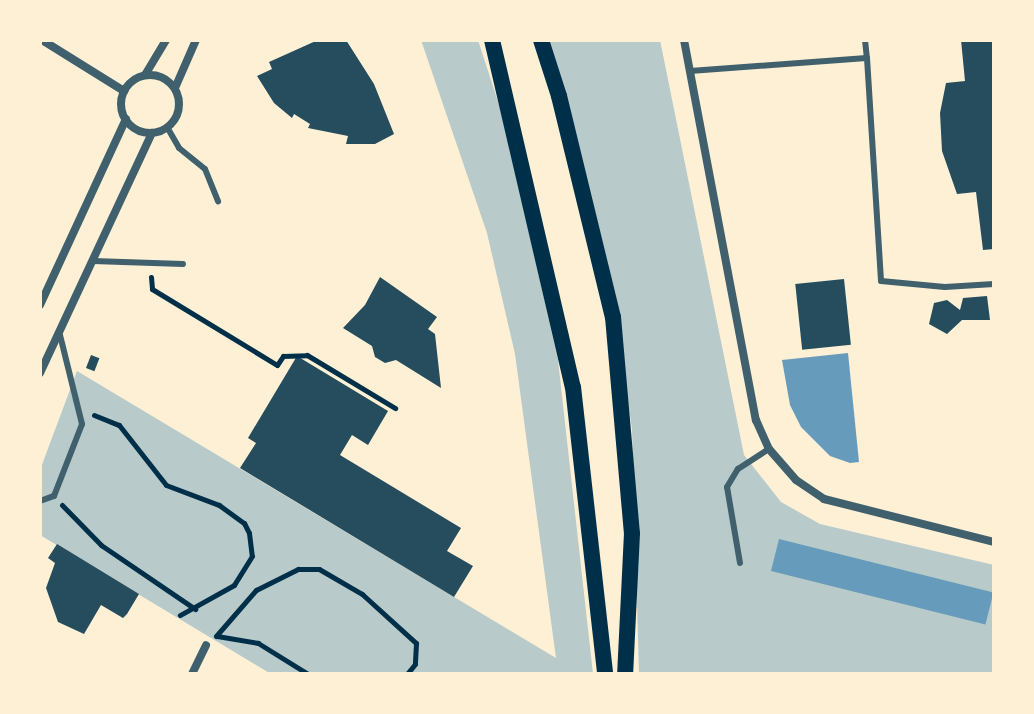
<!DOCTYPE html>
<style>
body{margin:0}
#map{position:relative;width:1034px;height:714px;overflow:hidden;background:#fdf0d5;font-family:Rubik,sans-serif}
div>[style]{position:absolute}
[style*='--x']{left:calc(var(--x)*1px);top:calc(var(--y)*1px);width:calc(var(--w)*1px);rotate:calc(var(--a)*1deg)}
.green>*{inset:0;background:#b9caca}
.water>*{inset:0;background:#669bbc;transform-origin:0 0}
.building>*{inset:0;background:#264d5e;transform-origin:0 0}
.path>*{height:5px;margin:-2.5px;padding:0 2.5px;transform-origin:2.5px;border-radius:2.5px;background:#003049}
.service>*{height:6px;margin:-3px;padding:0 3px;transform-origin:3px;border-radius:3px;background:#3f606c}
.minor>*{height:8px;margin:-4px;padding:0 4px;transform-origin:4px;border-radius:4px;background:#3f606c}
.minor>.ring{margin:-4px;padding:0;box-sizing:content-box;background:none;border:8px solid #3f606c;border-radius:50%}
.secondary>*{height:16px;margin:-8px;padding:0 8px;transform-origin:8px;border-radius:8px;background:#003049}
span{translate:-50% -50%;white-space:nowrap;text-align:center;line-height:1.15;-webkit-text-stroke:8px #fdf0d5;paint-order:stroke}
.frame{position:absolute;inset:0;border:42px solid #fdf0d5;pointer-events:none}
</style>
<div id="map">
<div class="green">
<div style="clip-path:polygon(421px 40px,478px 40px,502px 114px,558px 360px,593px 674px,271px 674px,40px 535px,40px 470px,77px 371px,556px 658px,515px 354px,487px 233px)"></div>
<div style="clip-path:polygon(548px 40px,660px 40px,744px 455px,781px 502px,820px 524px,994px 565px,994px 674px,639px 674px,632px 429px,607px 260px)"></div>
</div>
<div class="water">
<div style="clip-path:polygon(848px 353px,859px 462px,850px 463px,830px 456px,801px 427px,790px 405px,782px 360px)"></div>
<div style="left:779px;top:539px;width:221px;height:33px;rotate:14deg"></div>
</div>
<div class="building">
<div style="clip-path:polygon(318px 40px,346px 40px,374px 84px,394px 134px,375px 144px,346px 144px,348px 136px,308px 128px,310px 124px,294px 114px,292px 118px,274px 103px,257px 76px,272px 69px,269px 62px)"></div>
<div style="clip-path:polygon(961px 40px,994px 40px,994px 249px,983px 250px,976px 192px,957px 194px,942px 151px,940px 113px,946px 83px,965px 81px)"></div>
<div style="clip-path:polygon(380px 277px,437px 317px,428px 329px,435px 334px,441px 388px,396px 360px,385px 363px,375px 357px,372px 346px,343px 328px,365px 305px)"></div>
<div style="left:844px;top:279px;width:66px;height:49px;rotate:84deg"></div>
<div style="clip-path:polygon(987px 296px,990px 320px,962px 320px,947px 334px,929px 324px,934px 303px,947px 300px,960px 310px,963px 298px)"></div>
<div style="left:91px;top:355px;width:9px;height:14px;rotate:21deg"></div>
<div style="clip-path:polygon(297px 356px,388px 411px,368px 445px,352px 435px,340px 455px,461px 528px,447px 551px,473px 566px,454px 597px,240px 468px,256px 443px,248px 438px)"></div>
<div style="clip-path:polygon(57px 544px,139px 594px,127px 614px,123px 618px,101px 605px,84px 634px,58px 622px,46px 588px,55px 563px,48px 558px)"></div>
</div>
<div class="path">
<div style="--x:151;--y:277;--w:12;--a:85"></div>
<div style="--x:152;--y:289;--w:146;--a:31.3"></div>
<div style="--x:277;--y:365;--w:11;--a:-56"></div>
<div style="--x:283;--y:356;--w:24;--a:-2"></div>
<div style="--x:307;--y:355;--w:103;--a:31.1"></div>
<div style="--x:94;--y:415;--w:27;--a:22"></div>
<div style="--x:119;--y:425;--w:76;--a:51.9"></div>
<div style="--x:166;--y:485;--w:57;--a:20.7"></div>
<div style="--x:219;--y:505;--w:31;--a:36"></div>
<div style="--x:244;--y:523;--w:11;--a:63"></div>
<div style="--x:249;--y:533;--w:23;--a:83"></div>
<div style="--x:252;--y:556;--w:34;--a:122"></div>
<div style="--x:234;--y:585;--w:62;--a:150.9"></div>
<div style="--x:62;--y:505;--w:56;--a:45.7"></div>
<div style="--x:101;--y:545;--w:114;--a:34.2"></div>
<div style="--x:216;--y:636;--w:61;--a:-49"></div>
<div style="--x:256;--y:590;--w:47;--a:-26.6"></div>
<div style="--x:298;--y:569;--w:21;--a:0"></div>
<div style="--x:319;--y:569;--w:50;--a:30.2"></div>
<div style="--x:362;--y:594;--w:73;--a:42.2"></div>
<div style="--x:416;--y:643;--w:21;--a:93"></div>
<div style="--x:415;--y:664;--w:13;--a:129"></div>
<div style="--x:217;--y:636;--w:42;--a:9.7"></div>
<div style="--x:258;--y:643;--w:59;--a:31.8"></div>
</div>
<div class="service">
<div style="--x:865;--y:40;--w:18;--a:84"></div>
<div style="--x:690;--y:71;--w:177;--a:-4.2"></div>
<div style="--x:867;--y:58;--w:223;--a:86.4"></div>
<div style="--x:881;--y:281;--w:64;--a:5.4"></div>
<div style="--x:945;--y:287;--w:49;--a:-3.5"></div>
<div style="--x:167;--y:127;--w:24;--a:60"></div>
<div style="--x:179;--y:148;--w:33;--a:39"></div>
<div style="--x:205;--y:169;--w:35;--a:68"></div>
<div style="--x:93;--y:261;--w:90;--a:1.9"></div>
<div style="--x:40;--y:501;--w:15;--a:-20"></div>
<div style="--x:54;--y:496;--w:77;--a:-68.7"></div>
<div style="--x:82;--y:424;--w:96;--a:-103.9"></div>
<div style="--x:740;--y:563;--w:77;--a:-99.7"></div>
<div style="--x:727;--y:487;--w:21;--a:-59"></div>
<div style="--x:738;--y:469;--w:37;--a:-33"></div>
</div>
<div class="minor">
<div style="--x:42;--y:40;--w:97;--a:31.9"></div>
<div style="--x:684;--y:40;--w:387;--a:79.3"></div>
<div style="--x:756;--y:420;--w:32;--a:66"></div>
<div style="--x:769;--y:449;--w:41;--a:48.9"></div>
<div style="--x:796;--y:480;--w:34;--a:34"></div>
<div style="--x:824;--y:499;--w:175;--a:14.2"></div>
<div style="--x:145;--y:75;--w:41;--a:-59"></div>
<div class="ring" style="left:121px;top:75px;width:50px;height:50px"></div>
<div style="--x:175;--y:88;--w:52;--a:-66.4"></div>
<div style="--x:40;--y:305;--w:205;--a:-65.2"></div>
<div style="--x:40;--y:373;--w:265;--a:-65"></div>
<div style="--x:192;--y:674;--w:32;--a:-64"></div>
</div>
<div class="secondary">
<div style="--x:492;--y:40;--w:356;--a:76.9"></div>
<div style="--x:573;--y:387;--w:289;--a:83.6"></div>
<div style="--x:541;--y:40;--w:59;--a:72.2"></div>
<div style="--x:559;--y:96;--w:228;--a:76.3"></div>
<div style="--x:613;--y:317;--w:217;--a:85"></div>
<div style="--x:632;--y:533;--w:141;--a:92.8"></div>
</div>
<div class="frame"></div>
</div>
